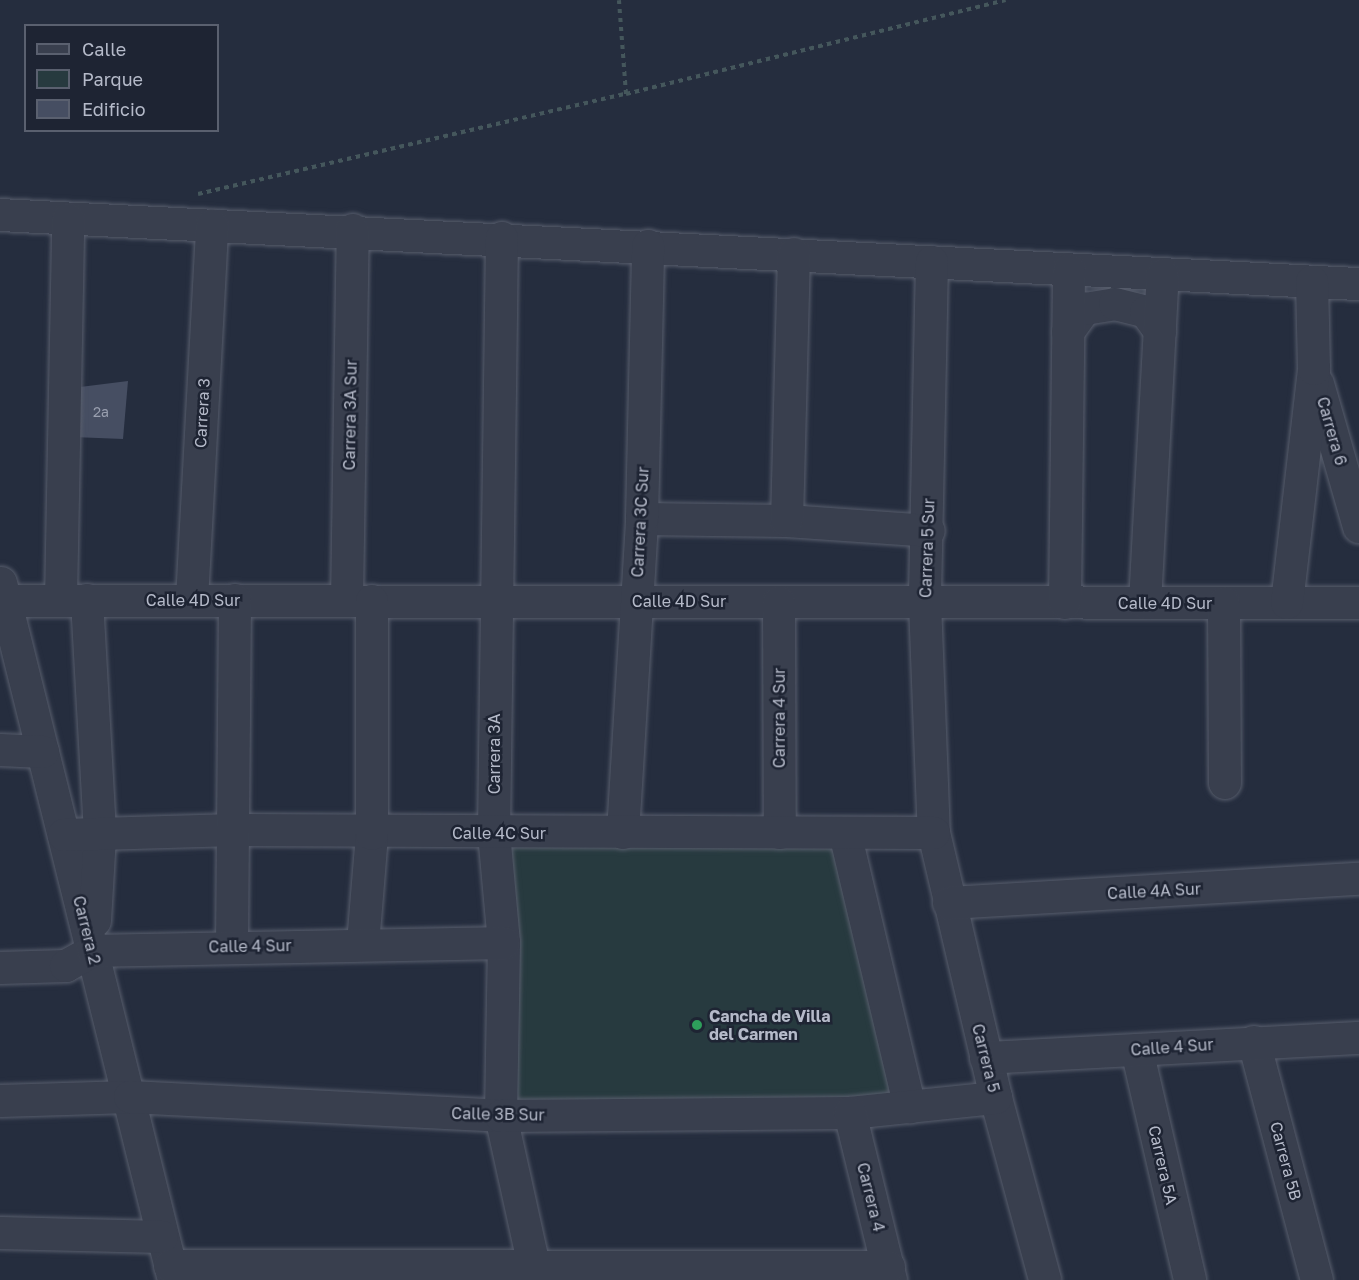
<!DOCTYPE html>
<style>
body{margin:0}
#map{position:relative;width:1359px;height:1280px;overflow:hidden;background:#252d3e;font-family:"Golos Text",sans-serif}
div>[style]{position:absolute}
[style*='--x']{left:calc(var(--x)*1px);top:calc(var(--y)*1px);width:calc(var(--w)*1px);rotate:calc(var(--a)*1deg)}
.green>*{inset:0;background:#273a3f}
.building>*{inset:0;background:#464e62}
.path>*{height:4px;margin-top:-2px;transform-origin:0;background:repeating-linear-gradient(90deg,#45575c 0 4.5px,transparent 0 9px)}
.roads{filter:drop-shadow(0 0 2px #575d6c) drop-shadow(0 0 2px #575d6c)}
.street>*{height:32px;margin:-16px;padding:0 16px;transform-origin:16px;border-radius:16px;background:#393f4e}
.dots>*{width:16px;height:16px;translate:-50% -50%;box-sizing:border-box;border:3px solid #1e2433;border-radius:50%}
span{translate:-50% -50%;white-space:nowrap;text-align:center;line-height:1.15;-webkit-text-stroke:5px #1e2433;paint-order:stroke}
.number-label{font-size:14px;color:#999faf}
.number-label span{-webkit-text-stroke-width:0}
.street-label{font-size:16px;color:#b5bac9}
.poi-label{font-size:16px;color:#b5bac9;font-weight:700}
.left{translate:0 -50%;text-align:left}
.legend{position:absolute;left:24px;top:24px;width:195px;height:108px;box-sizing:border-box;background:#1e2433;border:2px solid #5a606f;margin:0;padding:8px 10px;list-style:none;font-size:18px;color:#b5bac9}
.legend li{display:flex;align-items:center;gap:12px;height:30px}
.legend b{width:30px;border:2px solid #5a606f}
</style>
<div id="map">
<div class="green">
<div style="clip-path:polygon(494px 833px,845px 833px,910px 1107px,501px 1116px)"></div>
</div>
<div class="building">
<div style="clip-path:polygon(128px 381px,123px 439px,73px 437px,80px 387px)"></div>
</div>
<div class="path">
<div style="--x:626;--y:94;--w:391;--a:-13.9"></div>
<div style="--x:198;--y:194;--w:440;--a:-13.2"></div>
<div style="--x:626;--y:94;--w:94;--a:-94.3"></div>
</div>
<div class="roads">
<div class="street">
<div style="--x:0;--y:215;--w:1361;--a:2.91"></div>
<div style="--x:502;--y:238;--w:595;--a:90.77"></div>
<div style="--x:494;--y:833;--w:110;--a:84.8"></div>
<div style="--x:504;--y:943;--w:173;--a:91"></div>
<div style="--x:501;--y:1116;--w:154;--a:77.6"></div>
<div style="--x:932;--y:262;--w:341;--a:91.2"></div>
<div style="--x:925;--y:603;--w:230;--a:87.8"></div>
<div style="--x:934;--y:833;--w:272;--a:76.8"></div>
<div style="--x:996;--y:1098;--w:188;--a:74.9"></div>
<div style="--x:1068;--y:332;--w:29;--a:-54"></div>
<div style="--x:1085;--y:309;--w:30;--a:-9"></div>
<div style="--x:1115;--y:304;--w:32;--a:14"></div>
<div style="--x:1146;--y:312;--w:24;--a:54"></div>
<div style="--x:1318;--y:384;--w:149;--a:74"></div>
<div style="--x:642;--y:519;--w:145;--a:0.8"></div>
<div style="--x:787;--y:521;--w:142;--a:4"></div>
<div style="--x:787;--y:521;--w:267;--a:-88.5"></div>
<div style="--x:1;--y:583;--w:718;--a:76.06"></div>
<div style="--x:61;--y:600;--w:381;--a:-88.9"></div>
<div style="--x:87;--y:600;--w:236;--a:86.8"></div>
<div style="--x:100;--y:836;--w:85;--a:93.4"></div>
<div style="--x:192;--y:600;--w:375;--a:-86.9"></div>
<div style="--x:347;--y:600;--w:370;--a:-89.1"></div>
<div style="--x:0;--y:601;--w:1359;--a:0.08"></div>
<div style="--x:779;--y:602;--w:231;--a:89.8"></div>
<div style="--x:1065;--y:603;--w:333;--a:-89.3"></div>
<div style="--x:1145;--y:603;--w:329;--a:-86.9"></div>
<div style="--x:1224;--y:603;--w:180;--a:89.7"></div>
<div style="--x:1287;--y:603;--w:236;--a:-83.4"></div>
<div style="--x:1314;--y:369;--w:87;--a:-91.3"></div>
<div style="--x:0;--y:750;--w:43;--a:2.7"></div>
<div style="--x:623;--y:833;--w:315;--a:-86.5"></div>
<div style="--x:642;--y:519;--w:273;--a:-88.7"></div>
<div style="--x:845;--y:833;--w:282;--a:76.7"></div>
<div style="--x:64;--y:835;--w:171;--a:-1.7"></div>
<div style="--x:235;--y:830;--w:699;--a:0.25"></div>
<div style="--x:949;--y:903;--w:411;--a:-3.4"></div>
<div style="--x:363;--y:944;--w:110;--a:-85.3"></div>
<div style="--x:372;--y:834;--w:233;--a:-90"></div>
<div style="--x:232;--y:945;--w:345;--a:-89.5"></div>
<div style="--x:0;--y:968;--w:66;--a:-1.7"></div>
<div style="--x:66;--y:966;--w:31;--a:-29"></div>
<div style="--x:93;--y:951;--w:411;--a:-1.1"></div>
<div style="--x:1254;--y:1042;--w:246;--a:75.2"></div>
<div style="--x:1137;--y:1050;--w:236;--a:77"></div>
<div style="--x:986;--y:1058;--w:374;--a:-3.1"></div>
<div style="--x:0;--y:1101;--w:130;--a:-1.8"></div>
<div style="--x:130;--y:1097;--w:371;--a:2.9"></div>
<div style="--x:501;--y:1116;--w:349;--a:-0.5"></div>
<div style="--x:850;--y:1113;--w:147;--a:-5.9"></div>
<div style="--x:850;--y:1113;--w:172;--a:76.2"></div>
<div style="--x:0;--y:1233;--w:162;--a:1.4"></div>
<div style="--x:170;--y:1266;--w:719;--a:0.08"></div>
</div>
</div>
<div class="dots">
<div style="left:697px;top:1025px;background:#2e9e5b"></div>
</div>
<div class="number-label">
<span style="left:101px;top:412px">2a</span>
</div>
<div class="street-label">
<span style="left:202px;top:413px;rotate:-87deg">Carrera 3</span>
<span style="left:350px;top:415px;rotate:-89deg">Carrera 3A Sur</span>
<span style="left:1332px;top:431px;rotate:74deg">Carrera 6</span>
<span style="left:640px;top:522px;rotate:-87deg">Carrera 3C Sur</span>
<span style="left:927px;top:548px;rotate:-88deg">Carrera 5 Sur</span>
<span style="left:193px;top:600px">Calle 4D Sur</span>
<span style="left:679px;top:601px">Calle 4D Sur</span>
<span style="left:1165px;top:603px">Calle 4D Sur</span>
<span style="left:779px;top:718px;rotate:-90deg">Carrera 4 Sur</span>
<span style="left:494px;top:754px;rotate:-90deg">Carrera 3A</span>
<span style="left:499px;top:833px">Calle 4C Sur</span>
<span style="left:1154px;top:891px;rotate:-3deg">Calle 4A Sur</span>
<span style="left:87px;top:930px;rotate:76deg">Carrera 2</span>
<span style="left:250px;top:946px;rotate:-1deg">Calle 4 Sur</span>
<span style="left:1172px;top:1047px;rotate:-4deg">Calle 4 Sur</span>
<span style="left:986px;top:1058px;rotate:76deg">Carrera 5</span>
<span style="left:498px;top:1114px;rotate:1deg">Calle 3B Sur</span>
<span style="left:1286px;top:1161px;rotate:75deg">Carrera 5B</span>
<span style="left:1163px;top:1165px;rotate:77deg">Carrera 5A</span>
<span style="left:871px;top:1197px;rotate:76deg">Carrera 4</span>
</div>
<div class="poi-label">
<span class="left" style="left:709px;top:1025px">Cancha de Villa<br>del Carmen</span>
</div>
<ul class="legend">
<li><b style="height:8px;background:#393f4e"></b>Calle</li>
<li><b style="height:16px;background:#273a3f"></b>Parque</li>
<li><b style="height:16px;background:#464e62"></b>Edificio</li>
</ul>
</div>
